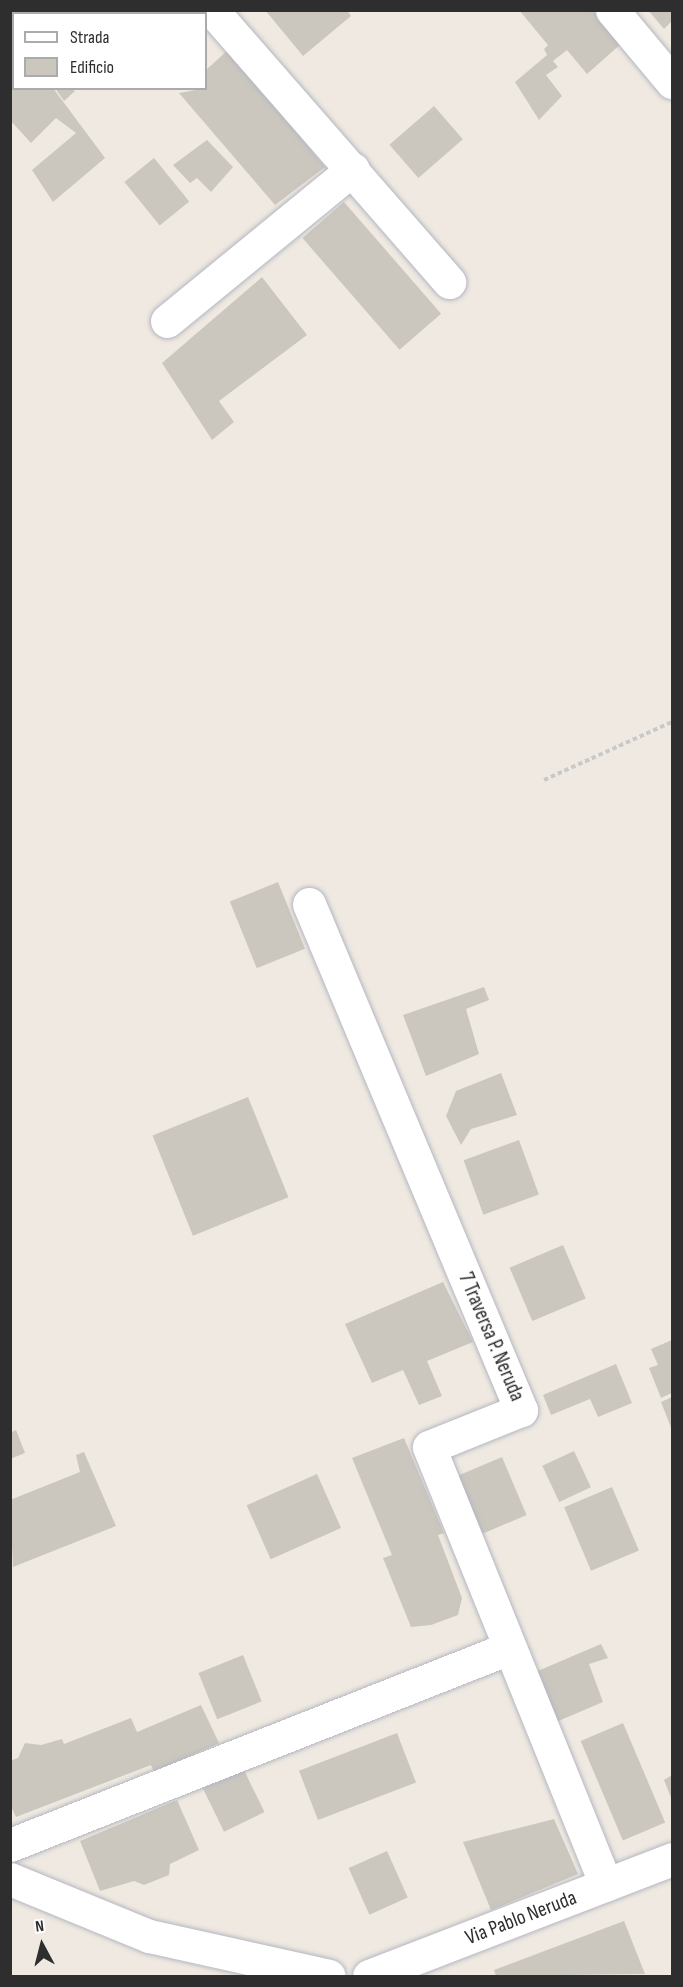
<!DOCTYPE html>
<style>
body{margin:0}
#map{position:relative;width:683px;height:1987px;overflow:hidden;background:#efe9e1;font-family:"Sofia Sans Condensed",sans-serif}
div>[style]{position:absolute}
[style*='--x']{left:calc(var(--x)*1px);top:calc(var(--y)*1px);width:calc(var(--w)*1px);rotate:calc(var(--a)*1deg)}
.building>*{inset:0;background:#cbc7bf;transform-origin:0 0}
.path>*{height:4px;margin-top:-2px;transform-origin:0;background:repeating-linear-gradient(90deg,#c9c9c9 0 4.5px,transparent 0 7.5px)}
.roads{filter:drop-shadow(0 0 2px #b4b7c1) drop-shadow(0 0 2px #b4b7c1)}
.minor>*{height:33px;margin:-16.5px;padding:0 16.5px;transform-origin:16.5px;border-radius:16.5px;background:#fff}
span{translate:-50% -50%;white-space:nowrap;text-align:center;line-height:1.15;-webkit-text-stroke:5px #fff;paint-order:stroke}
.street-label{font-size:21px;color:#2e2e2e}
.frame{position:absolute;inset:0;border:12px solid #2e2e2e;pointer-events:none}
.legend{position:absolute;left:12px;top:12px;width:195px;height:78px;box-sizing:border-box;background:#fff;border:2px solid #ababab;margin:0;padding:8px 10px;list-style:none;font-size:18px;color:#2e2e2e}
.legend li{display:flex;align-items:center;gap:12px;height:30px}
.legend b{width:30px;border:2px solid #ababab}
.north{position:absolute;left:12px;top:1915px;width:60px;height:60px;-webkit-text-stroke:4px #fff;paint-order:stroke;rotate:353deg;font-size:16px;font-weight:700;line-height:24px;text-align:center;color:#2e2e2e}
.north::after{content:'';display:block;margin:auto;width:21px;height:27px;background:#2e2e2e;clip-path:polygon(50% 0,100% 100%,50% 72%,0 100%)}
</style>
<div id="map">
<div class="building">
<div style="clip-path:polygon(265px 10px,347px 10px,351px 16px,303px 56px)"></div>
<div style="clip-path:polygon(519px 10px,595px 10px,622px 43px,587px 74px,567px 50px,553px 61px,558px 67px,546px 75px,562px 96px,539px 120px,515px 82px,547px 55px,544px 49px,548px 45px)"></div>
<div style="clip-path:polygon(648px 10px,672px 10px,672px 21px,664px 29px)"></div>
<div style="clip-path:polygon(14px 42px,14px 88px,53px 88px,105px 158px,53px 202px,32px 170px,76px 133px,56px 118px,31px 143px,10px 120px)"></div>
<div style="clip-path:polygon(228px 50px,325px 167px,275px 205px,179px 93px,206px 88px,206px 70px)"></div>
<div style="clip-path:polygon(55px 88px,72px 88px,75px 91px,64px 101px)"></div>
<div style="left:434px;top:106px;width:44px;height:59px;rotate:49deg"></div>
<div style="clip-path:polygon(207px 140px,233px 167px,211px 192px,197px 178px,190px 183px,173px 165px)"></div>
<div style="left:154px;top:158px;width:56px;height:38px;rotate:51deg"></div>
<div style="left:344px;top:202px;width:148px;height:55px;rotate:49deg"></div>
<div style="clip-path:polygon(262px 277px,307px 335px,219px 401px,234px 422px,212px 440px,162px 363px)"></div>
<div style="left:278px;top:882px;width:72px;height:52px;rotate:68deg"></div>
<div style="clip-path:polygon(484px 987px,489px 1000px,466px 1009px,479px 1054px,426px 1076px,403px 1015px)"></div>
<div style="clip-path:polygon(501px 1073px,517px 1115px,471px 1129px,461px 1145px,446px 1116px,456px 1091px)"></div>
<div style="left:248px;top:1097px;width:108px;height:103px;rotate:68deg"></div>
<div style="left:519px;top:1140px;width:58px;height:59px;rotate:70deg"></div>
<div style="left:563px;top:1245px;width:58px;height:58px;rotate:67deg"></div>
<div style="clip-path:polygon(443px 1282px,473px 1342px,427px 1361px,442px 1396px,419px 1405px,403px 1370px,372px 1383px,345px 1324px)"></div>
<div style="clip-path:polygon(672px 1340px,672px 1393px,661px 1398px,649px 1368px,658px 1365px,651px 1349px)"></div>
<div style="clip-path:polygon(616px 1364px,632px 1403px,598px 1417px,590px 1399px,551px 1415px,543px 1395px)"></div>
<div style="clip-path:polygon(672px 1397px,672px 1430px,661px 1402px)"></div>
<div style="clip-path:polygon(16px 1430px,25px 1453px,10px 1459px,10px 1433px)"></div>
<div style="clip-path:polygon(404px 1438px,444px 1533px,438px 1535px,462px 1598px,458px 1615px,431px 1625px,411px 1627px,383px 1558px,392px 1555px,352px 1458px)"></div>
<div style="left:574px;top:1451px;width:40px;height:35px;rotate:65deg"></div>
<div style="clip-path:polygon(84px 1452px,116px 1526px,13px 1567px,10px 1500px,80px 1472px,76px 1455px)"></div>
<div style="left:502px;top:1457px;width:63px;height:48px;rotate:67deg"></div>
<div style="left:317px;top:1474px;width:59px;height:77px;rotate:66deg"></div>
<div style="left:612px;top:1487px;width:69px;height:52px;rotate:67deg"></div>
<div style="clip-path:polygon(601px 1644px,608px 1658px,589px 1664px,603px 1702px,556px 1722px,533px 1673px)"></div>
<div style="left:243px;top:1655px;width:50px;height:48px;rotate:68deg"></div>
<div style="clip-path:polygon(201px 1705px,219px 1743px,154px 1772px,151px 1765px,16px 1817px,10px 1804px,10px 1761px,18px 1758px,25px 1743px,41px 1745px,62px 1739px,64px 1744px,131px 1718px,137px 1732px)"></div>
<div style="left:623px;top:1723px;width:108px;height:46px;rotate:67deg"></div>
<div style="left:397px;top:1733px;width:53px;height:105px;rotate:69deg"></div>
<div style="left:243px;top:1768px;width:49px;height:45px;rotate:64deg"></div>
<div style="clip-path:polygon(672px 1775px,672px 1800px,664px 1780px)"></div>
<div style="clip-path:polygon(177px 1800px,199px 1850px,170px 1864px,169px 1875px,144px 1885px,134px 1881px,100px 1891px,80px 1841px)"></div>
<div style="clip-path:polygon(554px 1819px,578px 1874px,491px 1910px,463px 1842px)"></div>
<div style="left:387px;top:1851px;width:51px;height:42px;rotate:66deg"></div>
<div style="clip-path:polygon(624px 1921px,645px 1974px,496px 1976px,494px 1970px)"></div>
</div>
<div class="path">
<div style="--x:544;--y:780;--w:141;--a:-24.4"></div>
</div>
<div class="roads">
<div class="minor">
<div style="--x:212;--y:10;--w:361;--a:48.9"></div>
<div style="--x:612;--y:10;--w:94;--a:50.2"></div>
<div style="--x:167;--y:321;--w:240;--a:-39.3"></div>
<div style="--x:309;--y:904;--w:549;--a:67.27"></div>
<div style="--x:521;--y:1410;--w:99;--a:158.1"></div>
<div style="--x:429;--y:1447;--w:472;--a:68"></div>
<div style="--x:10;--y:1845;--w:536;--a:-21.54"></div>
<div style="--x:10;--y:1879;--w:150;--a:22.3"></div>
<div style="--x:149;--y:1936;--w:184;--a:12.5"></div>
<div style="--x:369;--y:1976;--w:325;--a:-21.1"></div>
</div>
</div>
<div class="street-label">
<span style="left:491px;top:1337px;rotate:67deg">7 Traversa P. Neruda</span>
<span style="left:521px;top:1918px;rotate:-21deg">Via Pablo Neruda</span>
</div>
<div class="frame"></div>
<ul class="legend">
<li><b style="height:8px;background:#fff"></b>Strada</li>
<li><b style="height:16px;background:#cbc7bf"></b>Edificio</li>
</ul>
<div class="north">N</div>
</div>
